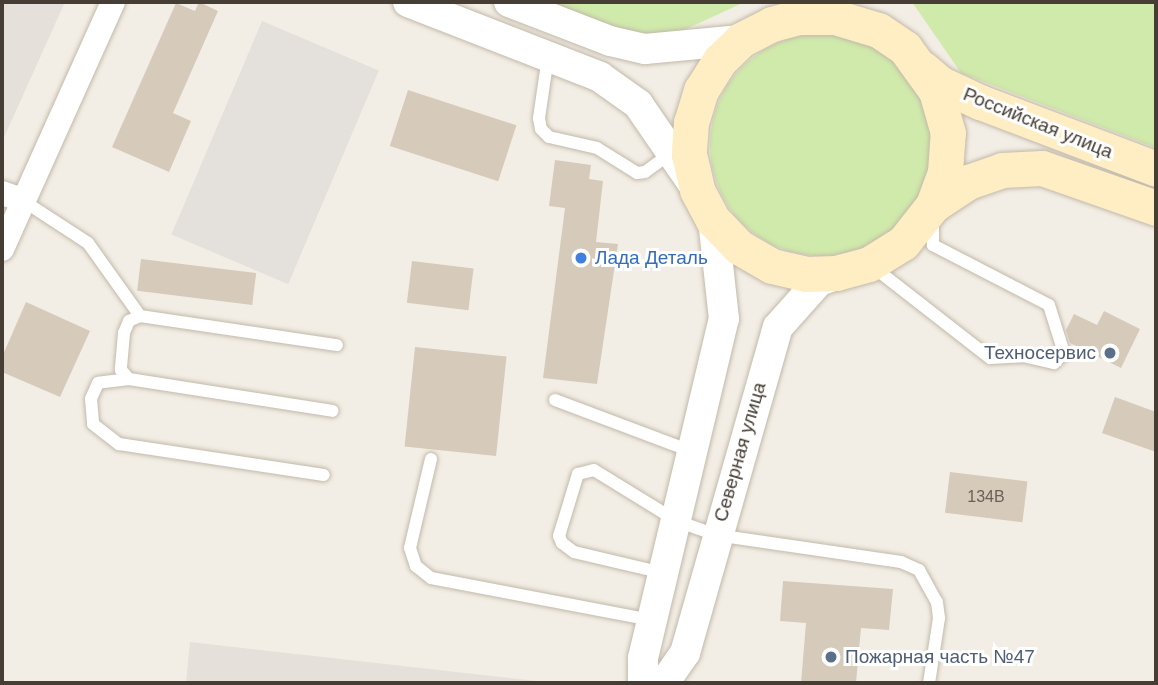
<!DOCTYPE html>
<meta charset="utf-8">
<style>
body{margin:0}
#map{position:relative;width:1158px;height:685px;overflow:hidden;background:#f3eee5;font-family:Helvetica,sans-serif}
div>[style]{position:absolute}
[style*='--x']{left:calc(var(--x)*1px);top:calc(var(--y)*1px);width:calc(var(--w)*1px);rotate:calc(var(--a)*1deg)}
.industrial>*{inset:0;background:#e5e0da}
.green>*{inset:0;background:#d0eaab}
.round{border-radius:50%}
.parking>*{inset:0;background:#e4e1dd;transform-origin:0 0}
.building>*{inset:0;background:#d6caba;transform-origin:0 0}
.roads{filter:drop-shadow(0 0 2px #c2b9aa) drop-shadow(0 0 2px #c2b9aa)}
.service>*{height:12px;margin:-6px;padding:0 6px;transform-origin:6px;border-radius:6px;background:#fff}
.minor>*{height:24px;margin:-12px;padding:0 12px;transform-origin:12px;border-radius:12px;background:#fff}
.tertiary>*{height:30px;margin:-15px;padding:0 15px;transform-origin:15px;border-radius:15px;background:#fff}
.secondary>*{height:35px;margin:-17.5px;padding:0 17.5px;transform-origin:17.5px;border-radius:17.5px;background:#ffeec3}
.dots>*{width:19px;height:19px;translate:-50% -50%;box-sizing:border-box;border:4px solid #fff;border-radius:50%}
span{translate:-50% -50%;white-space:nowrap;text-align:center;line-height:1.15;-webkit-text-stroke:6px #fff;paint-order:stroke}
.number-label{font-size:16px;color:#6a6156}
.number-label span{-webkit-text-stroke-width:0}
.street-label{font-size:19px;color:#463e34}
.shop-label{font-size:19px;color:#366cbe}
.left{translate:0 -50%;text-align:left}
.service-label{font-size:19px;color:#4e5e75}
.right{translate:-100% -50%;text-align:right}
.frame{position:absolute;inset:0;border:4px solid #463e34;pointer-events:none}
</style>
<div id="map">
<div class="industrial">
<div style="clip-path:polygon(2px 2px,65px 2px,2px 142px)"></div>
<div style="clip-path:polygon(190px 642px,555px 683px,186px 683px)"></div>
</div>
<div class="green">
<div style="clip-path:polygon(547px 2px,745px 2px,673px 35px,625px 33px)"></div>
<div style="clip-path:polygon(912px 2px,1156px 2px,1156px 148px,961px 73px)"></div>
<div class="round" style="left:710px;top:34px;width:222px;height:222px"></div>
</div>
<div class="parking">
<div style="left:262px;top:21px;width:127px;height:232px;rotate:23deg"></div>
</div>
<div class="building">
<div style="clip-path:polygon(199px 2px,218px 11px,173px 113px,191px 121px,169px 172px,112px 147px,176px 3px,195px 11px)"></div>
<div style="left:408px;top:90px;width:114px;height:59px;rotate:18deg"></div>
<div style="clip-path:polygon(555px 160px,591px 165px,589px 179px,603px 181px,596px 242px,618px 244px,597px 384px,543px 378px,565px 208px,549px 206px)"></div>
<div style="left:141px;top:259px;width:116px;height:32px;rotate:7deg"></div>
<div style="left:412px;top:261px;width:62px;height:42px;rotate:7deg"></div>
<div style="clip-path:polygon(26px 302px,90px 331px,60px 397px,2px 372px,2px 357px)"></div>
<div style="clip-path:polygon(1104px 311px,1140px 329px,1121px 368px,1070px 343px,1066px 330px,1074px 314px,1097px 325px)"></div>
<div style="left:415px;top:347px;width:92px;height:100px;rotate:6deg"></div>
<div style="clip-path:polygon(1115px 397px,1156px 412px,1156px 452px,1102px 433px)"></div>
<div style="left:950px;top:472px;width:78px;height:41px;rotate:7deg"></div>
<div style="clip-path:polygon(783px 581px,893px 589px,889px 630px,861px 628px,856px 683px,801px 683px,806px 623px,780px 621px)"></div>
</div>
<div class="roads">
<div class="service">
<div style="--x:548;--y:57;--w:62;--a:98.4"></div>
<div style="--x:539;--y:118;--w:11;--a:80"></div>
<div style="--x:541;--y:129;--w:11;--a:45"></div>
<div style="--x:549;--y:137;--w:49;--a:12.9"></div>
<div style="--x:597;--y:148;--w:47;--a:32"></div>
<div style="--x:637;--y:173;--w:8;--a:-7"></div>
<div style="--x:645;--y:172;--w:32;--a:-36"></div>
<div style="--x:22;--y:200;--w:79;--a:33.1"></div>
<div style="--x:88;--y:243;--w:90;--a:54.5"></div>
<div style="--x:140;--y:316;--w:199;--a:8.4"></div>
<div style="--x:872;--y:266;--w:150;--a:37.9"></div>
<div style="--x:990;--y:358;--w:33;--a:-3"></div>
<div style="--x:1023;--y:356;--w:32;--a:13"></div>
<div style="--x:1054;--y:363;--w:14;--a:-45"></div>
<div style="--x:1064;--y:353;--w:50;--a:-107.4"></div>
<div style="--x:1049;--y:305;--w:131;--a:-152.7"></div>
<div style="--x:933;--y:245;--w:27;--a:-90"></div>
<div style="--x:140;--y:316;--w:12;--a:156"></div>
<div style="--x:129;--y:321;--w:13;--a:113"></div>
<div style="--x:124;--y:333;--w:37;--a:95"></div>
<div style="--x:121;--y:370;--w:12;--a:48"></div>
<div style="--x:129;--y:379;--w:206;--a:8.9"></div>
<div style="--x:129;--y:379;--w:31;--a:173"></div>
<div style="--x:98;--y:383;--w:17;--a:114"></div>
<div style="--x:91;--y:399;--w:25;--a:85"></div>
<div style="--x:93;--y:424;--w:33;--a:38"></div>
<div style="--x:119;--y:444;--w:207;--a:8.6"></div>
<div style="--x:555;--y:400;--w:147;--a:20.6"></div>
<div style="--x:431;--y:459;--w:91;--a:103.3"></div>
<div style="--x:410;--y:548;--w:19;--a:72"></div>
<div style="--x:416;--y:566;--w:19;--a:39"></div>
<div style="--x:431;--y:578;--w:225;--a:10.8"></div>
<div style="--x:663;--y:573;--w:91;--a:-166.7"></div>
<div style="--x:574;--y:552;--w:15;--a:-143"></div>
<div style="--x:562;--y:543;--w:8;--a:-113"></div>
<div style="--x:559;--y:536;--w:65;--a:-73"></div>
<div style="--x:578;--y:474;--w:16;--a:-14"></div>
<div style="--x:594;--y:470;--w:97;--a:31.6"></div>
<div style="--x:677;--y:521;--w:41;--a:19.7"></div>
<div style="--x:716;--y:535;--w:187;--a:8.3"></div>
<div style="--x:901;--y:562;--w:20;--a:24"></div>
<div style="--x:919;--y:570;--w:37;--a:61"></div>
<div style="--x:937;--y:602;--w:16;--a:83"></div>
<div style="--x:939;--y:618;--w:66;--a:98.7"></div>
</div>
<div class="minor">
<div style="--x:2;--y:193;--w:21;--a:19"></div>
<div style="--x:2;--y:249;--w:271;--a:-65.8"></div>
</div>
<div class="tertiary">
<div style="--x:408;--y:2;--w:206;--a:21.3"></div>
<div style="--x:600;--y:77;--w:47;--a:35.4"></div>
<div style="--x:638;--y:104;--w:101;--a:55.5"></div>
<div style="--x:509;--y:2;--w:108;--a:21.1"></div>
<div style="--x:610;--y:41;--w:36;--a:13"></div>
<div style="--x:645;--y:49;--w:96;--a:-5.4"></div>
<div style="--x:643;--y:683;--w:25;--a:-90"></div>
<div style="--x:643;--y:658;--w:349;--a:-76.6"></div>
<div style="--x:724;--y:319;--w:100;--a:-96.3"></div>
<div style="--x:664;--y:683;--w:37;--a:-55"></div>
<div style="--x:685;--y:653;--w:339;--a:-74.1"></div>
<div style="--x:778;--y:327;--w:62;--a:-48.3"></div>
<div style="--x:819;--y:281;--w:24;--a:-19"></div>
</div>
<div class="secondary">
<div style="--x:923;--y:69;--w:23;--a:40"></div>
<div style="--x:941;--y:84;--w:43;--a:24.8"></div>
<div style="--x:980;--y:102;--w:188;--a:20.8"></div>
<div style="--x:933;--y:205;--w:35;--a:-70"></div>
<div style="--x:945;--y:172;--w:39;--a:-86"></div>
<div style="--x:948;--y:133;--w:44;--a:-105.9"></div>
<div style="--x:936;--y:91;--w:53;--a:-125.8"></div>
<div style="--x:905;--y:48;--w:32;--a:-146"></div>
<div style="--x:878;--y:30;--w:45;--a:-163.2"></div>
<div style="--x:835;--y:17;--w:37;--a:180"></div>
<div style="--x:798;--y:17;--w:27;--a:165"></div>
<div style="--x:772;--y:24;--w:35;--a:153"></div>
<div style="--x:741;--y:40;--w:29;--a:136"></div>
<div style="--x:720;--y:60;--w:36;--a:122"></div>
<div style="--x:701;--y:90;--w:34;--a:107"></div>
<div style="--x:691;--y:122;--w:32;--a:94"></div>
<div style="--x:689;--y:154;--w:37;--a:77"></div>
<div style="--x:697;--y:190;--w:34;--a:62"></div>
<div style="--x:713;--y:220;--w:37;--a:46"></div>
<div style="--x:739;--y:247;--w:38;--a:30"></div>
<div style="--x:772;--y:266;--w:35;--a:13"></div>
<div style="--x:806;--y:274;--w:30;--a:-2"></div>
<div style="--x:836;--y:273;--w:34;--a:-15"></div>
<div style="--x:869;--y:264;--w:40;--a:-32"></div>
<div style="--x:903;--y:243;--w:48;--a:-51.7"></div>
<div style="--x:933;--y:205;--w:42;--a:-33.3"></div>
<div style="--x:968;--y:182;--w:36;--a:-19"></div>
<div style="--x:1002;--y:170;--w:40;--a:-2.9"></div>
<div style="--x:1042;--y:168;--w:121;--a:19.3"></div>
</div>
</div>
<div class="dots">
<div style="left:581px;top:258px;background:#3f7fe0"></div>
<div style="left:1110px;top:353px;background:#5c6f8a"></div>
<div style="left:831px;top:657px;background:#5c6f8a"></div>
</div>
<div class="number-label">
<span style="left:986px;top:497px">134В</span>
</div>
<div class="street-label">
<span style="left:1038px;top:123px;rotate:22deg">Российская улица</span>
<span style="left:740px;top:452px;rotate:-74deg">Северная улица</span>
</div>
<div class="shop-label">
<span class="left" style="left:595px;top:258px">Лада Деталь</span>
</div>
<div class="service-label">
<span class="right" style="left:1096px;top:353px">Техносервис</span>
<span class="left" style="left:845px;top:657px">Пожарная часть №47</span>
</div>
<div class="frame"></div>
</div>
